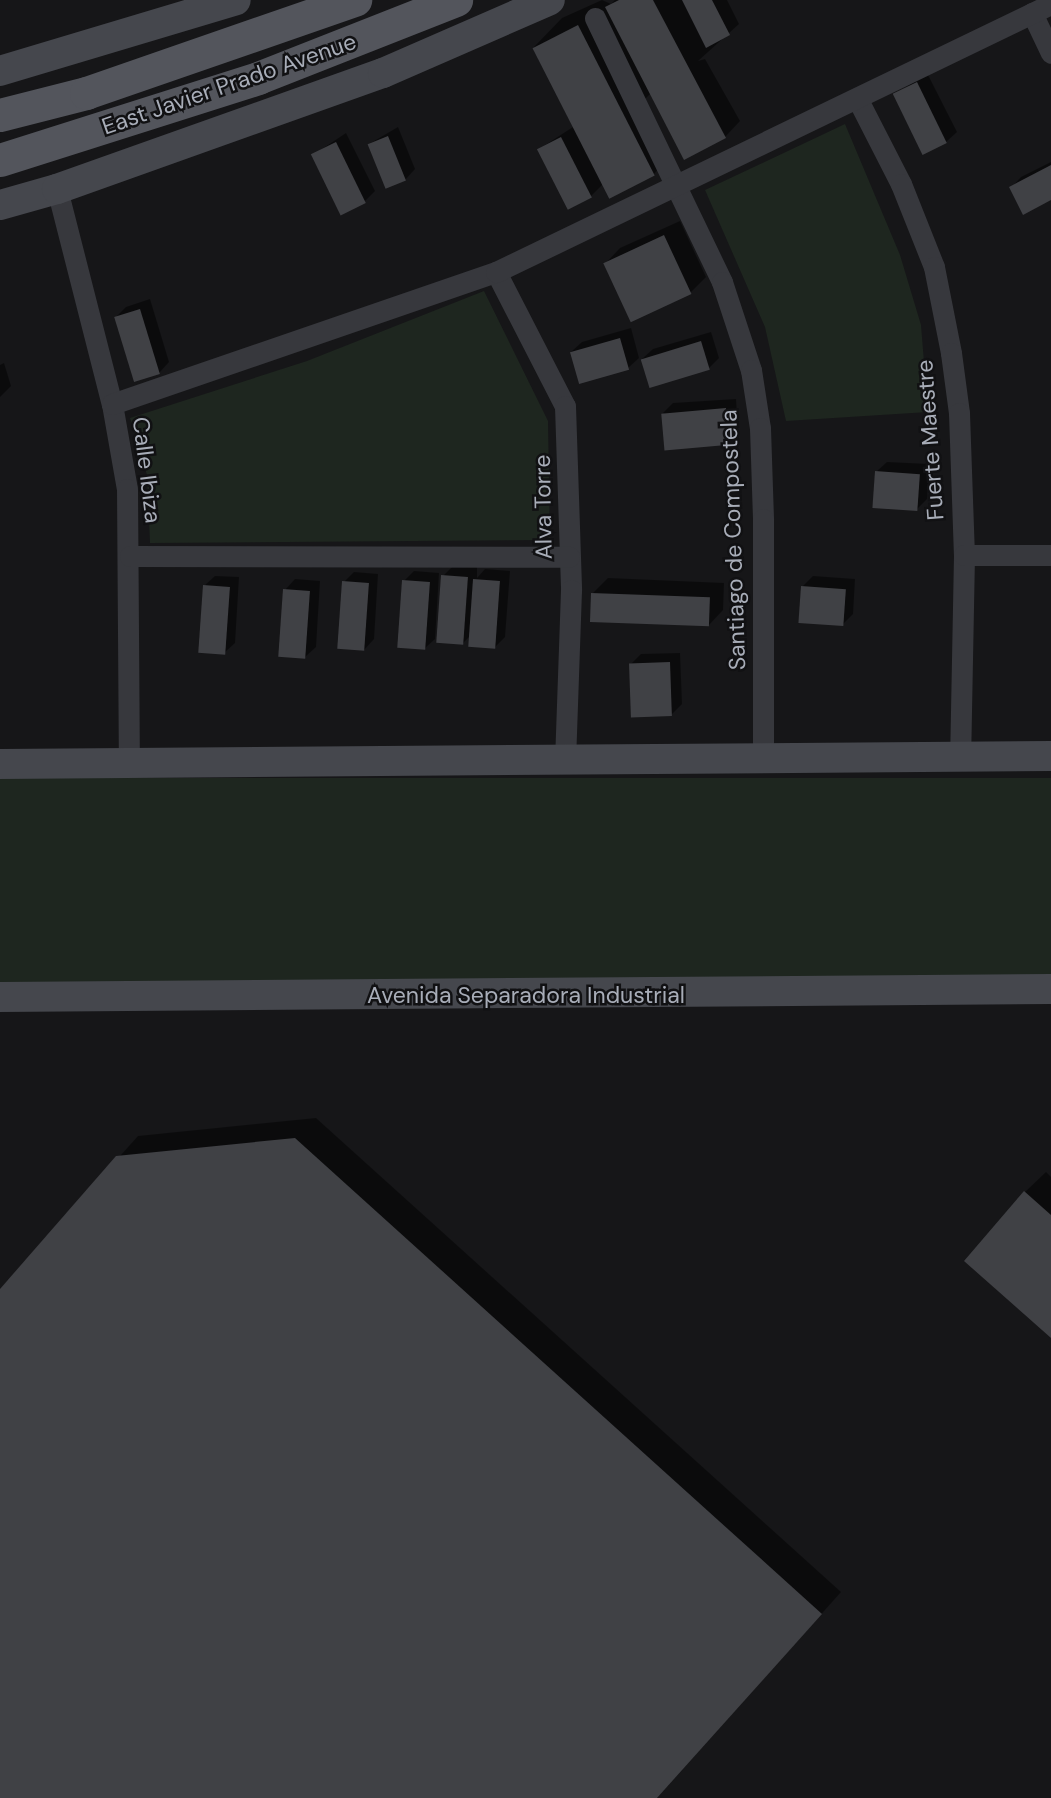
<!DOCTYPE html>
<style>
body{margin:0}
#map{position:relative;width:1051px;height:1798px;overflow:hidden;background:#161618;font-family:"DM Sans",sans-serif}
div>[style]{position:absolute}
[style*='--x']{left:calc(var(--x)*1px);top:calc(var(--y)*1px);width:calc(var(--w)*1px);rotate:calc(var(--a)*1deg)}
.green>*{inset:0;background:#1e261f;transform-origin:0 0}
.shadow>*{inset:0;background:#0007}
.building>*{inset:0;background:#404145;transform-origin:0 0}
.street>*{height:21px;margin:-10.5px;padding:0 10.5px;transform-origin:10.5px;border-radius:10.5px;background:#37383d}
.secondary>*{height:30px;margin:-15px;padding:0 15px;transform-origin:15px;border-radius:15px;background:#45474d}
.primary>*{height:33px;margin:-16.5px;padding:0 16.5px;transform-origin:16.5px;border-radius:16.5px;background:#53555c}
span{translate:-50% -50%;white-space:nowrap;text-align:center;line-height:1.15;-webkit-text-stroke:5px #111113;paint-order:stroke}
.street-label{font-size:23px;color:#a8adb8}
</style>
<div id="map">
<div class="green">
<div style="clip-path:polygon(845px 124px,900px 255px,921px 325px,928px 412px,786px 421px,765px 327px,705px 190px)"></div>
<div style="clip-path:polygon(484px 291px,548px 421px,550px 540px,150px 543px,147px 475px,130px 418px,307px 361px)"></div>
<div style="left:0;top:778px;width:1051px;height:219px"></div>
</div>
<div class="shadow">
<div style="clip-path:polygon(602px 0,611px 4px,615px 0,727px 0,739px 24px,698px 61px,705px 59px,740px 121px,725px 137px,651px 93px,635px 109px,663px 164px,653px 175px,603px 184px,591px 196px,539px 149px,573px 127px,534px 47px,562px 18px)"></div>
<div style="clip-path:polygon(927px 73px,957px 132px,946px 142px,895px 95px)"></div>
<div style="clip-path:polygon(398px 127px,415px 169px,405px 180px,369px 144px)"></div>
<div style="clip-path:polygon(346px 133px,375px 191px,365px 201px,313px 155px)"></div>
<div style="clip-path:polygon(1051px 162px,1051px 198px,1011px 188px,1021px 177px)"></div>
<div style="clip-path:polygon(680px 221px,706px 277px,691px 292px,605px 264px,620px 248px)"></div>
<div style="clip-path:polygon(150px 299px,169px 362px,159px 373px,116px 317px,126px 307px)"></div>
<div style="clip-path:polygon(631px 328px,639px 358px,628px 368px,580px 382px,571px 352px,582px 342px)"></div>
<div style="clip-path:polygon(711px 332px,719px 358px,709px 368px,642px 359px,653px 349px)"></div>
<div style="clip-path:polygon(4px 363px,11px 386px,0 397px,0 365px)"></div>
<div style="clip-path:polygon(736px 399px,738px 433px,728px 443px,663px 413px,673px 403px)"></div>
<div style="clip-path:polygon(887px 462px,929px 464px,927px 499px,917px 509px,876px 472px)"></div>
<div style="clip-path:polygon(453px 566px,477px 567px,477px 578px,485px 569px,510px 571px,505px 637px,495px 647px,471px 635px,462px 644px,443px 576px)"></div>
<div style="clip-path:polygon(414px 571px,439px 573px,435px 639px,424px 649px,404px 581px)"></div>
<div style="clip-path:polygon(354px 572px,378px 574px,374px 639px,364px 650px,344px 582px)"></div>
<div style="clip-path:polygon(215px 576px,239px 577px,235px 643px,224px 653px,204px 586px)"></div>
<div style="clip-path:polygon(813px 576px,855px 579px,853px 614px,843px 624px,802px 587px)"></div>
<div style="clip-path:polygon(608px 578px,724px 583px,723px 610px,708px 626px,592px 594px)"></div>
<div style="clip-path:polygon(295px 579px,320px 581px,316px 647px,305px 657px,285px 590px)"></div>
<div style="clip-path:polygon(680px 653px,682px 704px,672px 714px,631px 664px,641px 654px)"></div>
<div style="clip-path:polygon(316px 1118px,841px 1592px,657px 1798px,0 1798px,0 1290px,138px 1136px)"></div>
<div style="clip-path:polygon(1046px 1172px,1051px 1177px,1051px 1335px,1025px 1192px)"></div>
</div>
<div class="building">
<div style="clip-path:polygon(619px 0,653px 0,726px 138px,684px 160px,605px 7px)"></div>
<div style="clip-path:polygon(682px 0,712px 0,730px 35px,706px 48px)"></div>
<div style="left:578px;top:25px;width:169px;height:51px;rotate:63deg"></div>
<div style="left:917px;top:82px;width:68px;height:27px;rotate:64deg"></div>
<div style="left:388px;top:136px;width:48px;height:22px;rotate:68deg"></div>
<div style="left:561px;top:137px;width:68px;height:27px;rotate:63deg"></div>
<div style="left:336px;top:142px;width:68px;height:28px;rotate:64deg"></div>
<div style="clip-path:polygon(1051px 165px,1051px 200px,1023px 215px,1009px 187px)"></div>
<div style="left:664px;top:235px;width:65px;height:67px;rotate:65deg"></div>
<div style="left:140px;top:309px;width:68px;height:27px;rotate:73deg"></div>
<div style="left:620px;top:338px;width:33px;height:52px;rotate:74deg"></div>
<div style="left:701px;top:341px;width:30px;height:63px;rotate:73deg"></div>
<div style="left:726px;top:408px;width:37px;height:65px;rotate:85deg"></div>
<div style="left:875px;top:471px;width:45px;height:37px;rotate:4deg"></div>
<div style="left:441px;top:575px;width:27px;height:68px;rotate:4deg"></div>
<div style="left:473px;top:579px;width:27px;height:68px;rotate:4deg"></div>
<div style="left:402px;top:580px;width:28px;height:68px;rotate:4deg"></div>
<div style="left:342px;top:581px;width:27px;height:68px;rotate:4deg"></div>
<div style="left:203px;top:585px;width:27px;height:68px;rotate:4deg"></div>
<div style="left:801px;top:586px;width:45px;height:37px;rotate:4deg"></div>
<div style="left:283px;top:589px;width:27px;height:68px;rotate:4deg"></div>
<div style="left:591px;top:593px;width:119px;height:29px;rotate:2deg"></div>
<div style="left:670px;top:662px;width:54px;height:41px;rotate:88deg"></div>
<div style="clip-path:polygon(295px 1138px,822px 1614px,657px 1798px,0 1798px,0 1289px,116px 1156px)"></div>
<div style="clip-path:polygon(1024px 1191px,1051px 1215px,1051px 1338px,964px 1261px)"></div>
</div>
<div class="street">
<div style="--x:1032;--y:13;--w:44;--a:64.6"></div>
<div style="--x:595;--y:18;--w:293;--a:64.3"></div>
<div style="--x:722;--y:282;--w:93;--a:71.8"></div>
<div style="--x:751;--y:370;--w:59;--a:81.2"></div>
<div style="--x:760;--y:428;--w:91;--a:88.1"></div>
<div style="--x:763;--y:519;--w:239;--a:90"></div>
<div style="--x:857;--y:98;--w:97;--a:62.9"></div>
<div style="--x:901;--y:184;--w:89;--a:68.3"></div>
<div style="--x:934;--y:267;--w:88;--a:78.8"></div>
<div style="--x:951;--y:353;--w:61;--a:82.4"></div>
<div style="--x:959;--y:413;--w:142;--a:88"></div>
<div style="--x:964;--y:555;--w:201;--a:91.1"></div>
<div style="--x:57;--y:189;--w:222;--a:75.7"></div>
<div style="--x:112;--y:404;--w:86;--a:80"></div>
<div style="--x:127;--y:489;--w:275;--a:89.6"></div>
<div style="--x:496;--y:272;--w:151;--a:62.8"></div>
<div style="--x:565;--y:406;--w:184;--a:88.1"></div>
<div style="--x:571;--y:590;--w:169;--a:92"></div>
<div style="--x:112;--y:404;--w:406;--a:-19"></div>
<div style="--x:496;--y:272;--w:616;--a:-25.78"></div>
<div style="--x:964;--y:555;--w:87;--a:0"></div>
<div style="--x:130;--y:556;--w:439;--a:0.1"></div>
</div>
<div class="secondary">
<div style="--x:0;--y:71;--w:246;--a:-16.7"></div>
<div style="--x:0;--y:205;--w:59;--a:-15.7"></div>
<div style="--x:57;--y:189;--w:346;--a:-19.6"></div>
<div style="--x:383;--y:73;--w:182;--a:-23.6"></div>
<div style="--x:0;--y:764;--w:1051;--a:-0.44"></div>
<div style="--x:0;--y:997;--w:1051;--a:-0.44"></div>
</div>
<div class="primary">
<div style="--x:0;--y:115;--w:89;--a:-14.3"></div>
<div style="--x:86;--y:93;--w:285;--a:-19.1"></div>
<div style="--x:0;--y:160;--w:271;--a:-17.6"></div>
<div style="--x:258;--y:78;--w:213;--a:-21.5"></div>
</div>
<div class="street-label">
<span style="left:229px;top:84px;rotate:-19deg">East Javier Prado Avenue</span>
<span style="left:930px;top:440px;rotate:-94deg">Fuerte Maestre</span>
<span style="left:147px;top:470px;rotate:83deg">Calle Ibiza</span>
<span style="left:543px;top:507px;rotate:-91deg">Alva Torre</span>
<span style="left:733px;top:540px;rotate:-92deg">Santiago de Compostela</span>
<span style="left:526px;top:995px">Avenida Separadora Industrial</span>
</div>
</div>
